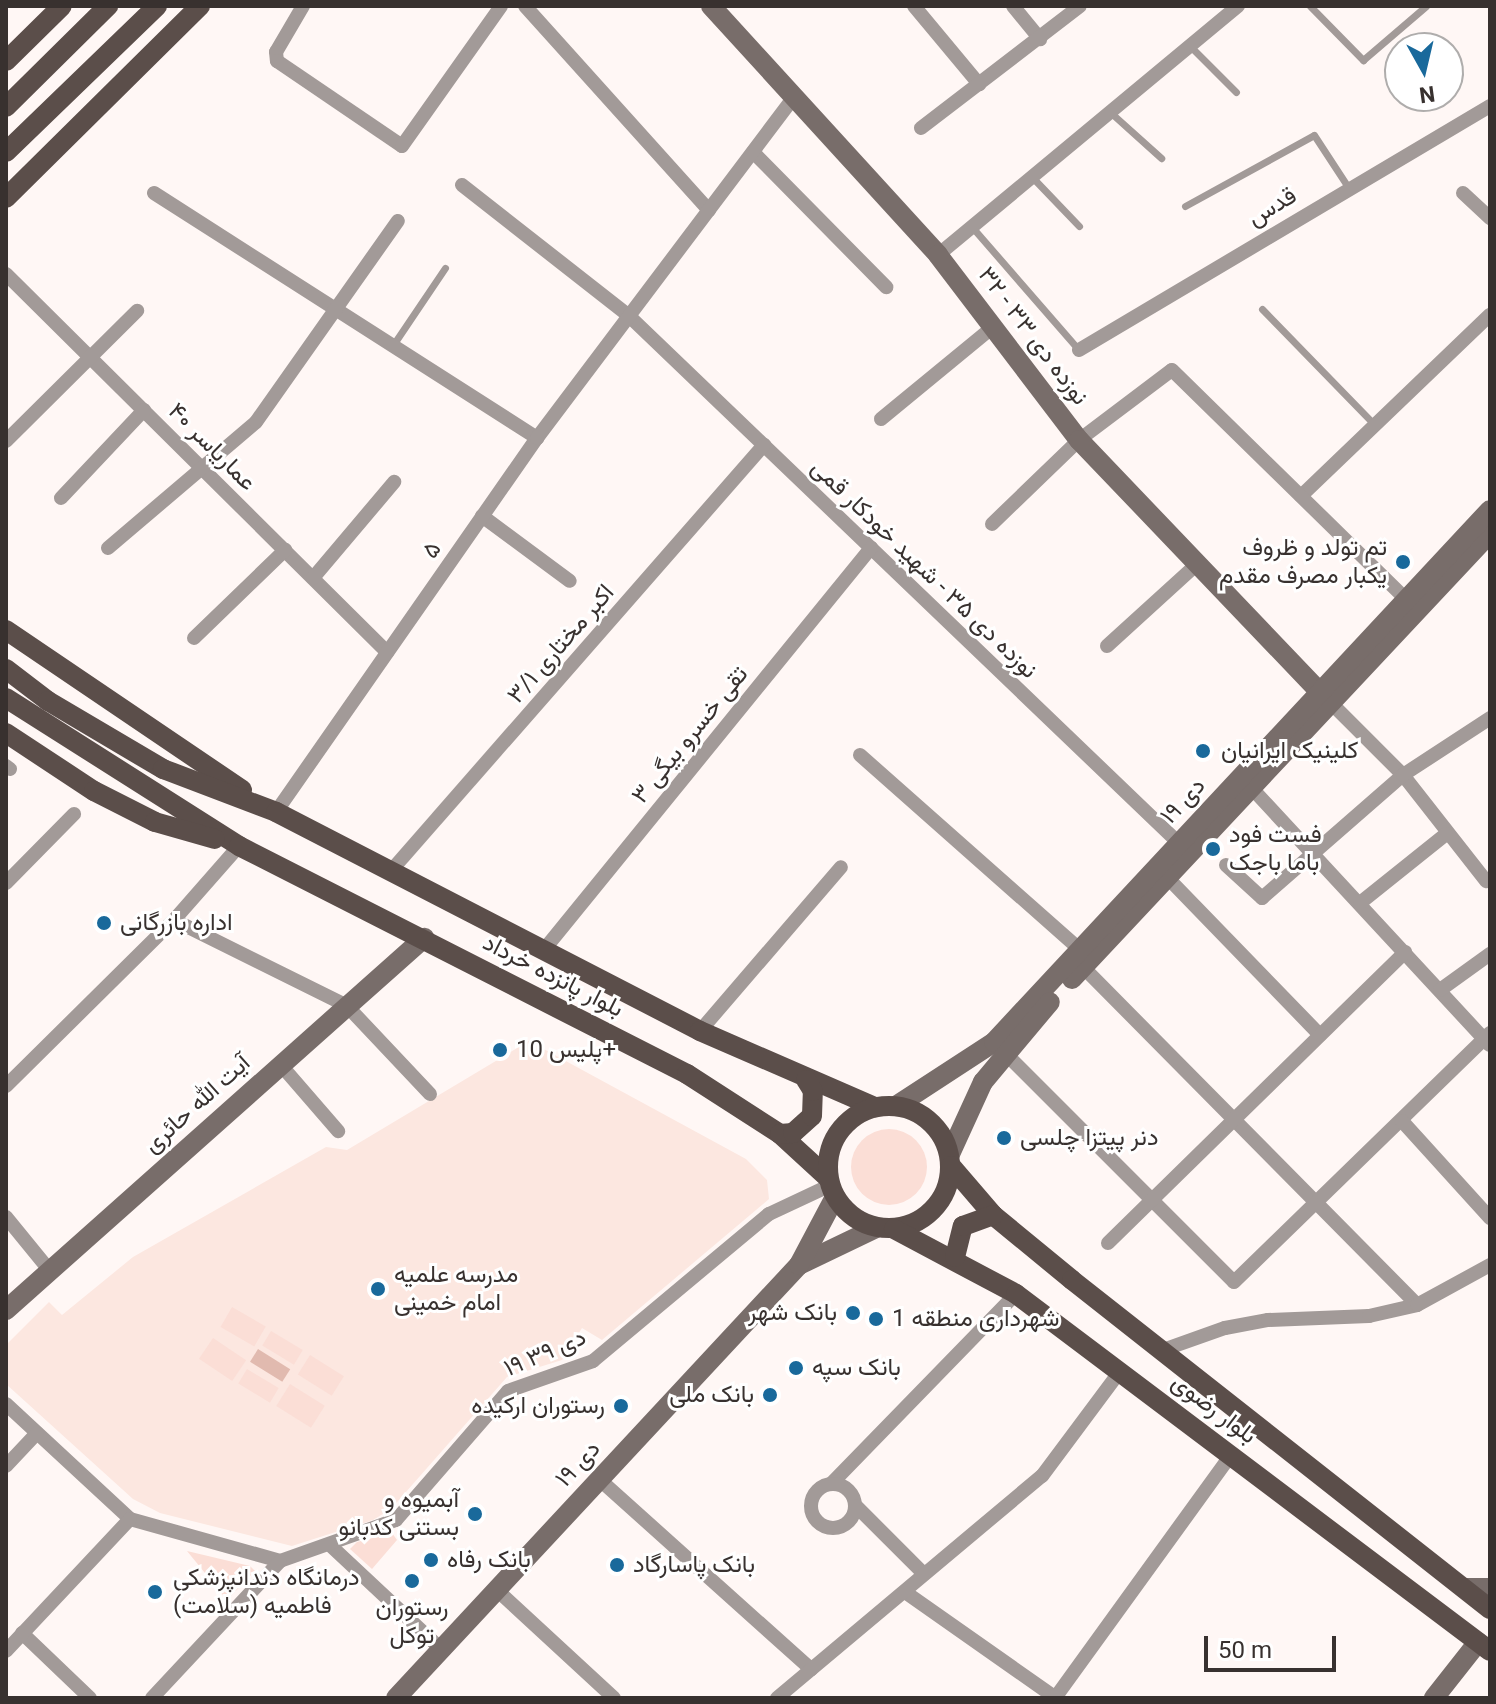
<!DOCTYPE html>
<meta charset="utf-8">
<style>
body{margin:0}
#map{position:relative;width:1496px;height:1704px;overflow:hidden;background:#fff7f5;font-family:Roboto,Vazirmatn,sans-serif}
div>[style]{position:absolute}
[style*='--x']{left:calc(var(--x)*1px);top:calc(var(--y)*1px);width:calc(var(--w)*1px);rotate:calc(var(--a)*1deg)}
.built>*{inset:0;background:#fce7e0}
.green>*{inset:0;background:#fbded6;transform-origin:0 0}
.round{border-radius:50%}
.water>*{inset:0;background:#e1baaf;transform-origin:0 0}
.lane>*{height:7px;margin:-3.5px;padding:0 3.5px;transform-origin:3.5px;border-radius:3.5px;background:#a29a98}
.street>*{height:14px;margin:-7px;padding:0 7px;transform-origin:7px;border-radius:7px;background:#a29a98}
.street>.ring{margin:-7px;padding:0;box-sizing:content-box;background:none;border:14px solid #a29a98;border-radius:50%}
.secondary>*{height:20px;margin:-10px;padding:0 10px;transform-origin:10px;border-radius:10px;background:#786d6a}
.primary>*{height:20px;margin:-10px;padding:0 10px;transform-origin:10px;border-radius:10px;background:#5b4e4a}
.primary>.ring{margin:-10px;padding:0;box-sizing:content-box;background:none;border:20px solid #5b4e4a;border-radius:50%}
.dots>*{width:22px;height:22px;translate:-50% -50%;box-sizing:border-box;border:4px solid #fff;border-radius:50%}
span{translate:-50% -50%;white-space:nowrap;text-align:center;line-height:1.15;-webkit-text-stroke:6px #fff;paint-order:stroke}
.street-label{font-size:24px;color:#38312f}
.poi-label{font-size:24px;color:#38312f}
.right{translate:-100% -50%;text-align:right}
.left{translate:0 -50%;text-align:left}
.frame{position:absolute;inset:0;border:8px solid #38312f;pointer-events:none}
.north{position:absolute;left:1384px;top:32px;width:80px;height:80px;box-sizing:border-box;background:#fff;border:2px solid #afadac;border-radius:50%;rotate:172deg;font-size:22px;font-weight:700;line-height:32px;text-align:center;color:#38312f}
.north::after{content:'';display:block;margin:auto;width:28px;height:36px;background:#19699b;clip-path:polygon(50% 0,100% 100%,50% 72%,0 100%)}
.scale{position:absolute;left:1204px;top:1636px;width:132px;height:36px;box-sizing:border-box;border:4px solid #38312f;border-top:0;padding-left:10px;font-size:24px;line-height:28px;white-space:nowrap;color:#38312f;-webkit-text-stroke:6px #fff;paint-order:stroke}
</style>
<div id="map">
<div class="built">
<div style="clip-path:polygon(529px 1041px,746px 1159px,767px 1180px,769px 1199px,602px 1340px,582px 1328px,562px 1360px,507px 1377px,391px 1509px,373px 1520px,292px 1546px,160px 1513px,133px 1499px,6px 1384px,6px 1345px,49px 1302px,62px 1315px,133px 1257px,326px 1147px,347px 1150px)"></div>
</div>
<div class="green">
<div class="round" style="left:851px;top:1129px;width:76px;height:76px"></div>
<div style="left:232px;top:1307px;width:39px;height:23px;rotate:30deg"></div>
<div style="left:271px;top:1331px;width:37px;height:17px;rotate:31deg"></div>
<div style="left:213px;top:1338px;width:40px;height:25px;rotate:34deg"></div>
<div style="left:310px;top:1355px;width:40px;height:23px;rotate:32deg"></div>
<div style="left:247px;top:1369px;width:37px;height:17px;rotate:31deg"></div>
<div style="left:290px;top:1384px;width:41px;height:26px;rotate:32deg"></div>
<div style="clip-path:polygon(392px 1533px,397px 1540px,372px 1569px,350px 1549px,357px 1542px)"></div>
<div style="clip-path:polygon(187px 1551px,250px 1566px,255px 1571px,227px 1600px)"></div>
</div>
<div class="water">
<div style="left:258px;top:1349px;width:38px;height:15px;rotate:32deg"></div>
</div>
<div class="lane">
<div style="--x:1310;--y:6;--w:76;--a:45.5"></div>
<div style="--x:1363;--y:60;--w:83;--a:-40.6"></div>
<div style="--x:1190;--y:46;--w:65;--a:45"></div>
<div style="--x:1110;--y:112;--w:69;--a:42"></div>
<div style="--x:1032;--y:177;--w:68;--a:46.2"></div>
<div style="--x:1185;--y:206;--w:147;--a:-28.8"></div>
<div style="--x:1314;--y:135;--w:62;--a:56.8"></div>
<div style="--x:972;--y:227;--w:163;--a:49"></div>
<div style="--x:1262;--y:309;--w:162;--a:45.8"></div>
<div style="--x:393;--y:345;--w:93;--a:-56"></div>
</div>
<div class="street">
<div style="--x:303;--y:6;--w:53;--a:120.4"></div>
<div style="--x:276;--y:52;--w:9;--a:84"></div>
<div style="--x:277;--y:61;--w:151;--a:34.2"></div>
<div style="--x:402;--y:146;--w:171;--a:-54.7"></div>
<div style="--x:525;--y:6;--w:275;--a:48"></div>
<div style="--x:914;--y:6;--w:102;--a:50.2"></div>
<div style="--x:1013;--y:6;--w:43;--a:50.7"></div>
<div style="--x:921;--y:128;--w:200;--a:-37.5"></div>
<div style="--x:753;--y:152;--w:190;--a:45.4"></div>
<div style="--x:462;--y:185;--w:212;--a:38.1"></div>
<div style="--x:629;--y:316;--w:772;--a:43.79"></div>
<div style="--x:154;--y:193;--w:455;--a:32.6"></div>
<div style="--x:1463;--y:193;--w:37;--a:43"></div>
<div style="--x:938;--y:255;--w:390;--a:-39.7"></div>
<div style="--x:6;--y:274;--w:537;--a:44.77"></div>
<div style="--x:1079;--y:350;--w:478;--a:-30.7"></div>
<div style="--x:881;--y:419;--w:145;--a:-39.4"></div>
<div style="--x:6;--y:441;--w:185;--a:-44.8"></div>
<div style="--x:1301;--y:496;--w:262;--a:-43.8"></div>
<div style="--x:61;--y:498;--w:121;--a:-46.7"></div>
<div style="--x:482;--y:516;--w:109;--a:36.5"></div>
<div style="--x:992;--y:524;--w:121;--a:-44"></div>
<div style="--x:1079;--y:440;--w:116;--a:-37"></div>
<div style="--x:1172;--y:370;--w:334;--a:44.4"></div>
<div style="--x:108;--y:548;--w:194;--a:-40.4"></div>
<div style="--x:256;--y:422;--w:246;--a:-54.8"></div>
<div style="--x:313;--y:578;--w:126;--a:-49.8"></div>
<div style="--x:194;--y:638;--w:127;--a:-44"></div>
<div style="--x:1107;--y:646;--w:122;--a:-42.3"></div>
<div style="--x:1326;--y:698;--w:109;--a:45"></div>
<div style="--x:1403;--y:775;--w:135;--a:51.9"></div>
<div style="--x:860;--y:755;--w:303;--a:41.5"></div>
<div style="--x:6;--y:766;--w:5;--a:37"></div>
<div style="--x:1247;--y:783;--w:357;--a:47.2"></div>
<div style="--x:276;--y:812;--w:456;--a:-55.1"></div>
<div style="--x:537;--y:438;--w:423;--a:-53"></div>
<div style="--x:1226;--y:865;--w:49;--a:42.5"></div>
<div style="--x:1262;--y:898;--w:187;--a:-41.1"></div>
<div style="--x:1403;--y:775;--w:104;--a:-33.2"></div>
<div style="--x:390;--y:872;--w:568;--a:-48.79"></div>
<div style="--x:1162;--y:872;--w:227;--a:45.9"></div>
<div style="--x:6;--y:883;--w:97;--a:-45.4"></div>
<div style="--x:1360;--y:903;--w:110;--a:-38.7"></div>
<div style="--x:174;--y:920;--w:193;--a:26.4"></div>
<div style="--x:347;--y:1006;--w:121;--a:46.7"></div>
<div style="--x:543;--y:951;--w:520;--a:-50.86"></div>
<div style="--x:1079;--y:963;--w:481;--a:45.3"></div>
<div style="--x:1440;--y:990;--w:62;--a:-35.8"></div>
<div style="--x:700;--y:1031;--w:216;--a:-49.3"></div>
<div style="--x:1004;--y:1052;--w:325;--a:45"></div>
<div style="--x:1234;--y:1282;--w:357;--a:-44.2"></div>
<div style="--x:280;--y:1064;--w:89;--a:49.1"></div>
<div style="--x:6;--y:1086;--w:236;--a:-44.7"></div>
<div style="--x:174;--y:920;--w:98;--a:-48.7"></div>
<div style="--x:1402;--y:1121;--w:131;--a:47.8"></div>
<div style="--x:6;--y:1217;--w:70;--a:50.8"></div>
<div style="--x:1108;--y:1243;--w:416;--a:-44.4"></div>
<div style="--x:1160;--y:1351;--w:69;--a:-19.5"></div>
<div style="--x:1225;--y:1328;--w:44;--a:-10.5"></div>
<div style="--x:1268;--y:1320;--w:101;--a:-2.3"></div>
<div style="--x:1369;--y:1316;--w:49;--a:-12.9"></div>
<div style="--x:1417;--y:1305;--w:83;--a:-28.7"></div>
<div style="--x:6;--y:1404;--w:169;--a:42.8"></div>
<div style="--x:130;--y:1519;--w:156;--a:15.6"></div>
<div style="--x:6;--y:1466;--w:45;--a:-46.8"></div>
<div style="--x:599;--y:1479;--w:285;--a:41.9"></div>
<div style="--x:831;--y:1484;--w:265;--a:-45.8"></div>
<div class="ring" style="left:811px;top:1484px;width:30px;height:30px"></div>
<div style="--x:856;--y:1506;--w:96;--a:45"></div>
<div style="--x:331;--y:1546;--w:152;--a:43.1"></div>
<div style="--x:280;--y:1561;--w:123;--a:-19.5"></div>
<div style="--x:396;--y:1520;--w:171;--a:-49"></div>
<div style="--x:508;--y:1391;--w:90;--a:-19.4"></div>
<div style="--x:593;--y:1361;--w:229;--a:-39.9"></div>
<div style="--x:769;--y:1214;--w:68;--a:-25.1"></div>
<div style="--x:497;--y:1590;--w:159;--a:42.7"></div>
<div style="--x:905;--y:1592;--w:184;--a:35.1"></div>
<div style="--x:22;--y:1633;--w:94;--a:43.7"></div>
<div style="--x:6;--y:1651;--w:181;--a:-46.8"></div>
<div style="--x:152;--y:1698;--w:187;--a:-46.9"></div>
<div style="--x:777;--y:1698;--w:346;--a:-40"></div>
<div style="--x:1042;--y:1476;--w:132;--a:-53.3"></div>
<div style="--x:1055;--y:1698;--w:300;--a:-54.1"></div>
</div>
<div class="secondary">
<div style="--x:711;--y:6;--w:337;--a:47.6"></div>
<div style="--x:938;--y:255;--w:233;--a:52.7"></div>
<div style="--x:1079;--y:440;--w:349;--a:46.3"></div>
<div style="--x:1072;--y:979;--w:611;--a:-46.86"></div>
<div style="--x:896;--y:1106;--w:117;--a:-33.1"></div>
<div style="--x:994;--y:1042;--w:727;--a:-47.01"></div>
<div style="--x:950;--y:1154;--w:79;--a:-65.4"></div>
<div style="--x:983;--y:1082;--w:104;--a:-50.1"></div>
<div style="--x:799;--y:1265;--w:85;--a:-25.7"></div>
<div style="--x:6;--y:1310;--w:560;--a:-41.67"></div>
<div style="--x:1464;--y:1588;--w:26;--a:0"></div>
<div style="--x:396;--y:1698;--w:592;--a:-47.06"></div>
<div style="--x:799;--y:1265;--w:77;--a:-62.1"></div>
<div style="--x:1434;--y:1698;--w:71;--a:-51.8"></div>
</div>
<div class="primary">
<div style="--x:6;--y:61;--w:78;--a:-44.5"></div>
<div style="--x:6;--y:107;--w:144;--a:-44.7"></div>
<div style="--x:6;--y:152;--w:210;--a:-44"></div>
<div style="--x:6;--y:198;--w:273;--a:-44.7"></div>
<div style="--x:6;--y:630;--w:285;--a:34.1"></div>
<div style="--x:6;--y:669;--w:53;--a:37.3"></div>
<div style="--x:48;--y:701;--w:134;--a:30.6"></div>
<div style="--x:163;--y:769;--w:121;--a:20.8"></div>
<div style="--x:276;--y:812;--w:477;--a:27.3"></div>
<div style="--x:700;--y:1031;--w:191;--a:23.5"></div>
<div style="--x:6;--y:698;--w:276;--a:32.4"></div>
<div style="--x:239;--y:846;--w:503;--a:26.97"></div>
<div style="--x:687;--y:1074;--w:111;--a:32.8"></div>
<div style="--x:780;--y:1134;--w:65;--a:42.5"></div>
<div style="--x:6;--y:733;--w:105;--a:33.4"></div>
<div style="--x:94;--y:791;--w:68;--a:26.9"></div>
<div style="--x:155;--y:822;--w:62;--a:15.8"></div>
<div class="ring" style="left:828px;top:1106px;width:102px;height:102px"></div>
<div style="--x:780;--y:1134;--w:13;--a:-4"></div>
<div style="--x:793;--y:1133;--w:25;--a:-42"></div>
<div style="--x:812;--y:1116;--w:25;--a:-88"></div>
<div style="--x:813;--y:1091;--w:13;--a:-122"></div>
<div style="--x:951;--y:1166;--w:65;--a:49.4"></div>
<div style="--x:993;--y:1215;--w:102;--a:39.4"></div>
<div style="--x:1072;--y:1280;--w:532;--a:38.21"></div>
<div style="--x:894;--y:1229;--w:138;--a:28"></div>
<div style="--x:1016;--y:1294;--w:593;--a:36.99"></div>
<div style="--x:955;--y:1257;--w:32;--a:-76"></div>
<div style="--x:963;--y:1226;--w:32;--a:-20"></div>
</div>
<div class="dots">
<div style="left:1403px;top:562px;background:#19699b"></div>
<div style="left:1203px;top:751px;background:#19699b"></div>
<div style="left:1213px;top:849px;background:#19699b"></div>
<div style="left:104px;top:923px;background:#19699b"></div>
<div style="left:500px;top:1050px;background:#19699b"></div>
<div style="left:1004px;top:1138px;background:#19699b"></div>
<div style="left:378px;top:1289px;background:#19699b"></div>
<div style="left:853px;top:1313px;background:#19699b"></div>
<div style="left:876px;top:1319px;background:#19699b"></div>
<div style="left:796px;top:1368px;background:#19699b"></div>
<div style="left:770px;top:1395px;background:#19699b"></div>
<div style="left:621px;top:1406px;background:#19699b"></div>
<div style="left:475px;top:1514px;background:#19699b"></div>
<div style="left:431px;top:1560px;background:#19699b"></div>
<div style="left:617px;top:1565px;background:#19699b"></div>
<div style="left:412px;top:1581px;background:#19699b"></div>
<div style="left:155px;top:1592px;background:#19699b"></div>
</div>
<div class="street-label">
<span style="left:1272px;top:207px;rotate:-31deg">قدس</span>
<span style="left:1033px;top:336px;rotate:53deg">۳۲ - نوزده دی ۳۳</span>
<span style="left:212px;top:447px;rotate:45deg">عماریاسر ۴۰</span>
<span style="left:432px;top:550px;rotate:-55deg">۵</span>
<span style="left:924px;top:569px;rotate:44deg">نوزده دی ۳۵ - شهید خودکار قمی</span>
<span style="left:561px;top:644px;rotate:-49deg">۳/۱ اکبر مختاری</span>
<span style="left:690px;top:735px;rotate:-51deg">۳ تقی خسرو بیگی</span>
<span style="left:1183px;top:801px;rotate:-47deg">۱۹ دی</span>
<span style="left:553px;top:976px;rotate:27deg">بلوار پانزده خرداد</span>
<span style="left:197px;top:1104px;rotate:-42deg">آیت الله حائری</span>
<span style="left:545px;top:1353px;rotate:-23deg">۱۹ دی ۳۹</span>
<span style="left:1214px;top:1409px;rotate:37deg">بلوار رضوی</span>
<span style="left:578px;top:1464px;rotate:-47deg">۱۹ دی</span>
</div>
<div class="poi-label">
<span class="right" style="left:1387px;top:562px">تم تولد و ظروف<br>یکبار مصرف مقدم</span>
<span class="left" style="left:1221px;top:751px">کلینیک ایرانیان</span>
<span class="left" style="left:1229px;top:849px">فست فود<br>باما باجک</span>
<span class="left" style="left:120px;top:923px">اداره بازرگانی</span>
<span class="left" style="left:516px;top:1050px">پلیس 10+</span>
<span class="left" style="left:1020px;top:1138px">دنر پیتزا چلسی</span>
<span class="left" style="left:394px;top:1289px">مدرسه علمیه<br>امام خمینی</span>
<span class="right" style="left:837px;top:1313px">بانک شهر</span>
<span class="left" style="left:892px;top:1319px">شهرداری منطقه 1</span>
<span class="left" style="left:812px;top:1368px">بانک سپه</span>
<span class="right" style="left:754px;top:1395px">بانک ملی</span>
<span class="right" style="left:605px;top:1406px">رستوران ارکیده</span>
<span class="right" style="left:459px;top:1514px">آبمیوه و<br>بستنی کدبانو</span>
<span class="left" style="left:447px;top:1560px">بانک رفاه</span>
<span class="left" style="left:633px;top:1565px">بانک پاسارگاد</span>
<span class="left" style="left:173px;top:1592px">درمانگاه دندانپزشکی<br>فاطمیه (سلامت)</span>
<span style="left:412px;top:1622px">رستوران<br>توکل</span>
</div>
<div class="frame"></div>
<div class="north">N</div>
<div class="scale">50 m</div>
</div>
